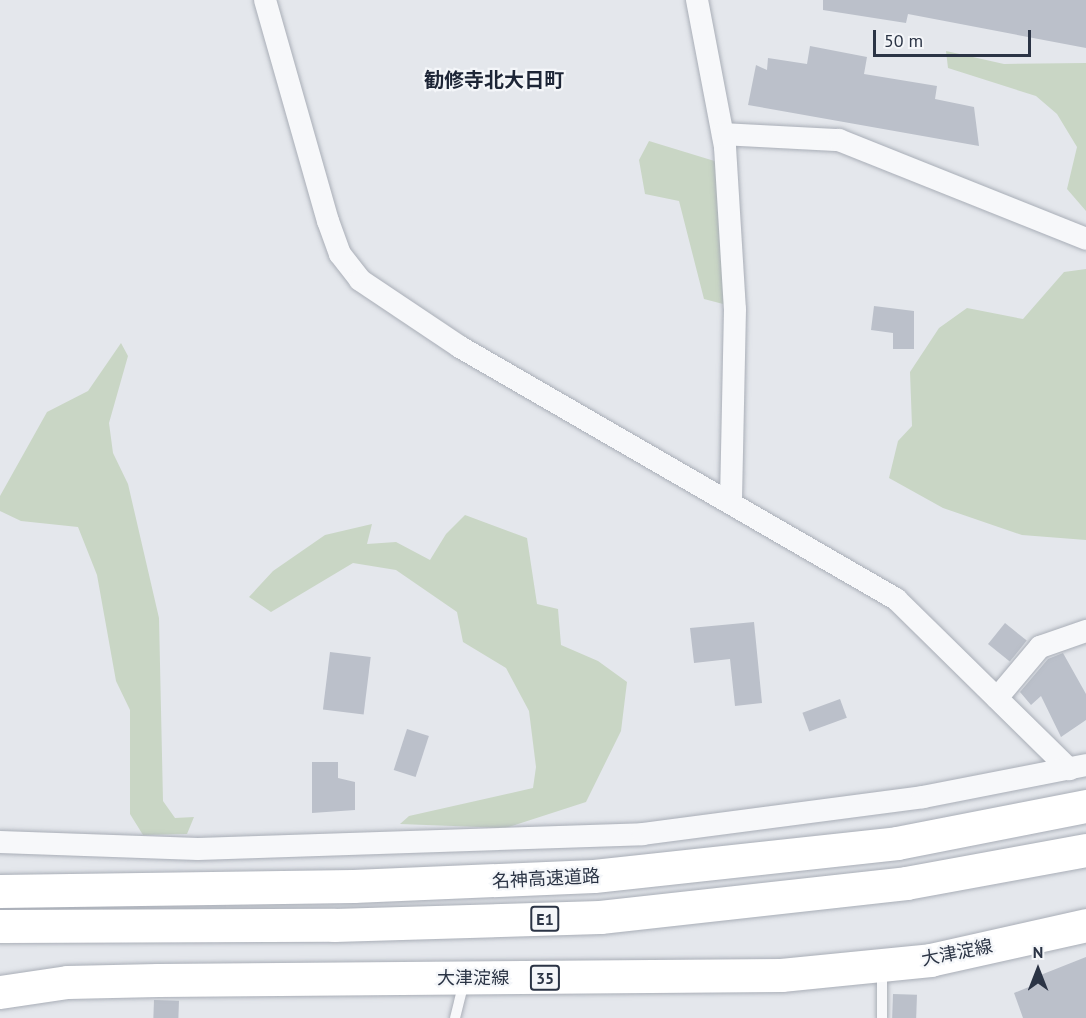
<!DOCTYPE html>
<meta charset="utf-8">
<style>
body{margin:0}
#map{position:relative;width:1086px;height:1018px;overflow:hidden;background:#e4e7ec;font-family:"PT Sans","Noto Sans JP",sans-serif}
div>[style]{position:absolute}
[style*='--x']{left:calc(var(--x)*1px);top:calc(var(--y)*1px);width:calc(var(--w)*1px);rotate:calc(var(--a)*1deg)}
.green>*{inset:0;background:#c9d6c5}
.building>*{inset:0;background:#bbc0ca;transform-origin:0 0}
.roads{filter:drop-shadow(0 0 2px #a9aeb7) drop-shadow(0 0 2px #a9aeb7)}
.lane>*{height:10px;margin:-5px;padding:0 5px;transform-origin:5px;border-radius:5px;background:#f7f8fa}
.street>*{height:22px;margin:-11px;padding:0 11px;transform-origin:11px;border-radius:11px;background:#f7f8fa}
.primary>*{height:33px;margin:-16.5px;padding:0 16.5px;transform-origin:16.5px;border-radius:16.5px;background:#fff}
.highway>*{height:33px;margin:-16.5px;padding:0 16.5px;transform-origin:16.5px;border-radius:16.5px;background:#fff}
span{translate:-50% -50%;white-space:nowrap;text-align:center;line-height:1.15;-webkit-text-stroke:4.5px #f4f6f9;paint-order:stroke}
.shield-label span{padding:2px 4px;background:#f4f6f9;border:2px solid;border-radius:4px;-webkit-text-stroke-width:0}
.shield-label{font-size:16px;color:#2b3445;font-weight:700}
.street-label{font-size:18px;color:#2b3445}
.neighbourhood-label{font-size:20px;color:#1d2536;font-weight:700}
.north{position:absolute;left:1008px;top:940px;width:60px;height:60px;-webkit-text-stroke:4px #f4f6f9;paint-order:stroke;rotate:0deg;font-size:16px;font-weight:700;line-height:24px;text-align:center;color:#2b3445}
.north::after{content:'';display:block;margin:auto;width:21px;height:27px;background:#2b3445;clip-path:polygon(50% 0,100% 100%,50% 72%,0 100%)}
.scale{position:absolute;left:873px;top:30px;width:158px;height:27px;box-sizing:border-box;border:3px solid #2b3445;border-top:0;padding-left:8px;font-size:18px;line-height:21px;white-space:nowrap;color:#2b3445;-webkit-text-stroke:4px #f4f6f9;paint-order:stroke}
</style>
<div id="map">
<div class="green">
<div style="clip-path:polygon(946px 51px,1004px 64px,1086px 63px,1086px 211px,1067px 189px,1077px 147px,1057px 114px,1036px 96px,948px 68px)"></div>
<div style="clip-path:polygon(649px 141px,721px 163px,727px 305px,704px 299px,679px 201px,645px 194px,639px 160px)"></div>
<div style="clip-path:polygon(1086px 269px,1086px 540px,1022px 535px,943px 508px,889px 478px,898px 441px,912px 426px,910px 372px,939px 328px,967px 308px,1023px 319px,1064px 272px)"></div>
<div style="clip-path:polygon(121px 343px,128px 356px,109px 423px,113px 453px,128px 484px,159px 618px,163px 801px,175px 818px,194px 817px,187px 834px,143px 835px,130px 814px,130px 710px,116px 681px,97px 575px,78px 527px,21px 521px,0 511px,0 496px,47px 412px,88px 391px)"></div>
<div style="clip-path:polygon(465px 515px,527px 538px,537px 604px,558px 609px,561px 645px,598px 661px,627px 682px,621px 731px,586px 802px,506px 828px,400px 824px,409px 816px,533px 788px,536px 767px,529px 711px,506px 668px,463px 642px,457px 612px,396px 570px,353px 563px,271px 612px,249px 597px,273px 571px,325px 535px,372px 524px,367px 544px,396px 542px,430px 560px,446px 534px)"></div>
</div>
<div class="building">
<div style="clip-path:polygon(823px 0,1086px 0,1086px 48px,908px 14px,906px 23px,823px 10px)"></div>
<div style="clip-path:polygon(810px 46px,867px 57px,864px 74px,937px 86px,935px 99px,974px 107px,979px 146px,748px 105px,756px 65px,767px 70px,768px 58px,807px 64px)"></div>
<div style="clip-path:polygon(874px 306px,914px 311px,914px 349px,893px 349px,893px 333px,871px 330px)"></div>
<div style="clip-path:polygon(754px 622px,762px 703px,735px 706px,730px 659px,694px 663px,690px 628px)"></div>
<div style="left:1005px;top:623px;width:28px;height:27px;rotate:39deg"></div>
<div style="left:330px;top:652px;width:41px;height:58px;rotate:7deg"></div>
<div style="clip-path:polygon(1063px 653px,1086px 694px,1086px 720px,1061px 737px,1041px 696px,1031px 705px,1020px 692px,1048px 659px)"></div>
<div style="left:840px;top:699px;width:20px;height:40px;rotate:70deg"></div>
<div style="left:407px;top:729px;width:23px;height:43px;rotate:18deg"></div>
<div style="clip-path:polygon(312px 762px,338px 762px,338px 778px,355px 782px,355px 810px,312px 813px)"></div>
<div style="clip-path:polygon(1086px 957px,1086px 1018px,1023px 1018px,1014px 993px,1041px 982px,1038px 976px)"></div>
<div style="left:893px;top:994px;width:24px;height:24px;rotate:2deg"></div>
<div style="left:154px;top:1000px;width:25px;height:18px;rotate:2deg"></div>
</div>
<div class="roads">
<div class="lane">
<div style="--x:455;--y:1018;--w:37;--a:-76"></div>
<div style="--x:882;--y:1018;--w:50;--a:-90"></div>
</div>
<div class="street">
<div style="--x:265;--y:0;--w:230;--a:74.1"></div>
<div style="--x:328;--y:221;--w:35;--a:70"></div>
<div style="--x:340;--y:254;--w:33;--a:52"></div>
<div style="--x:360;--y:280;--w:120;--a:33.8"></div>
<div style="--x:460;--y:347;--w:504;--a:30.03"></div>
<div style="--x:896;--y:599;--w:243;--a:44.5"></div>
<div style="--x:697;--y:0;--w:150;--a:79.2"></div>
<div style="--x:725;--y:147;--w:162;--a:86.5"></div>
<div style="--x:735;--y:309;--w:191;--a:91.2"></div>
<div style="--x:723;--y:134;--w:116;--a:3"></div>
<div style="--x:839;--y:140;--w:266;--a:21.8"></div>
<div style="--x:997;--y:698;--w:67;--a:-49.9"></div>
<div style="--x:1040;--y:647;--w:49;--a:-19.2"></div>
<div style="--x:0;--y:842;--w:198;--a:2"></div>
<div style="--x:198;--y:849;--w:445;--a:-1.9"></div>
<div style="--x:643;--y:834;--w:282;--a:-7.5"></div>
<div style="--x:923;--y:797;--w:166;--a:-11.1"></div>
</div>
<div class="primary">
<div style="--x:0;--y:992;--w:68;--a:-8.5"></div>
<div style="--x:67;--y:982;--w:91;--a:-1.3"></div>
<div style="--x:158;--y:980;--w:623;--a:-0.46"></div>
<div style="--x:781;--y:975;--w:150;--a:-5.7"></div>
<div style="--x:930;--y:960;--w:160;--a:-12.6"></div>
</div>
<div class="highway">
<div style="--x:0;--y:891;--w:353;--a:-0.8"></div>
<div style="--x:353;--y:886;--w:241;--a:-2.4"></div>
<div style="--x:594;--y:876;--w:305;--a:-6.2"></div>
<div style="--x:897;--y:843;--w:193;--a:-11.1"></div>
<div style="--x:0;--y:926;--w:334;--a:-0.2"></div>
<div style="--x:334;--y:925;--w:266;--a:-1.7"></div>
<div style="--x:600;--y:917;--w:308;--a:-6.3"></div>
<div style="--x:906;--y:883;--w:183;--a:-10.4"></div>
</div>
</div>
<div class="shield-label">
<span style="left:545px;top:919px">E1</span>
<span style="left:545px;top:978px">35</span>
</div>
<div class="street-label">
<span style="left:546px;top:879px;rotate:-3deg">名神高速道路</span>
<span style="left:957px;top:953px;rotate:-11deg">大津淀線</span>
<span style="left:473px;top:978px">大津淀線</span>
</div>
<div class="neighbourhood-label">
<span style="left:494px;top:80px">勧修寺北大日町</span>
</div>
<div class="north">N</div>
<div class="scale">50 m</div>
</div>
